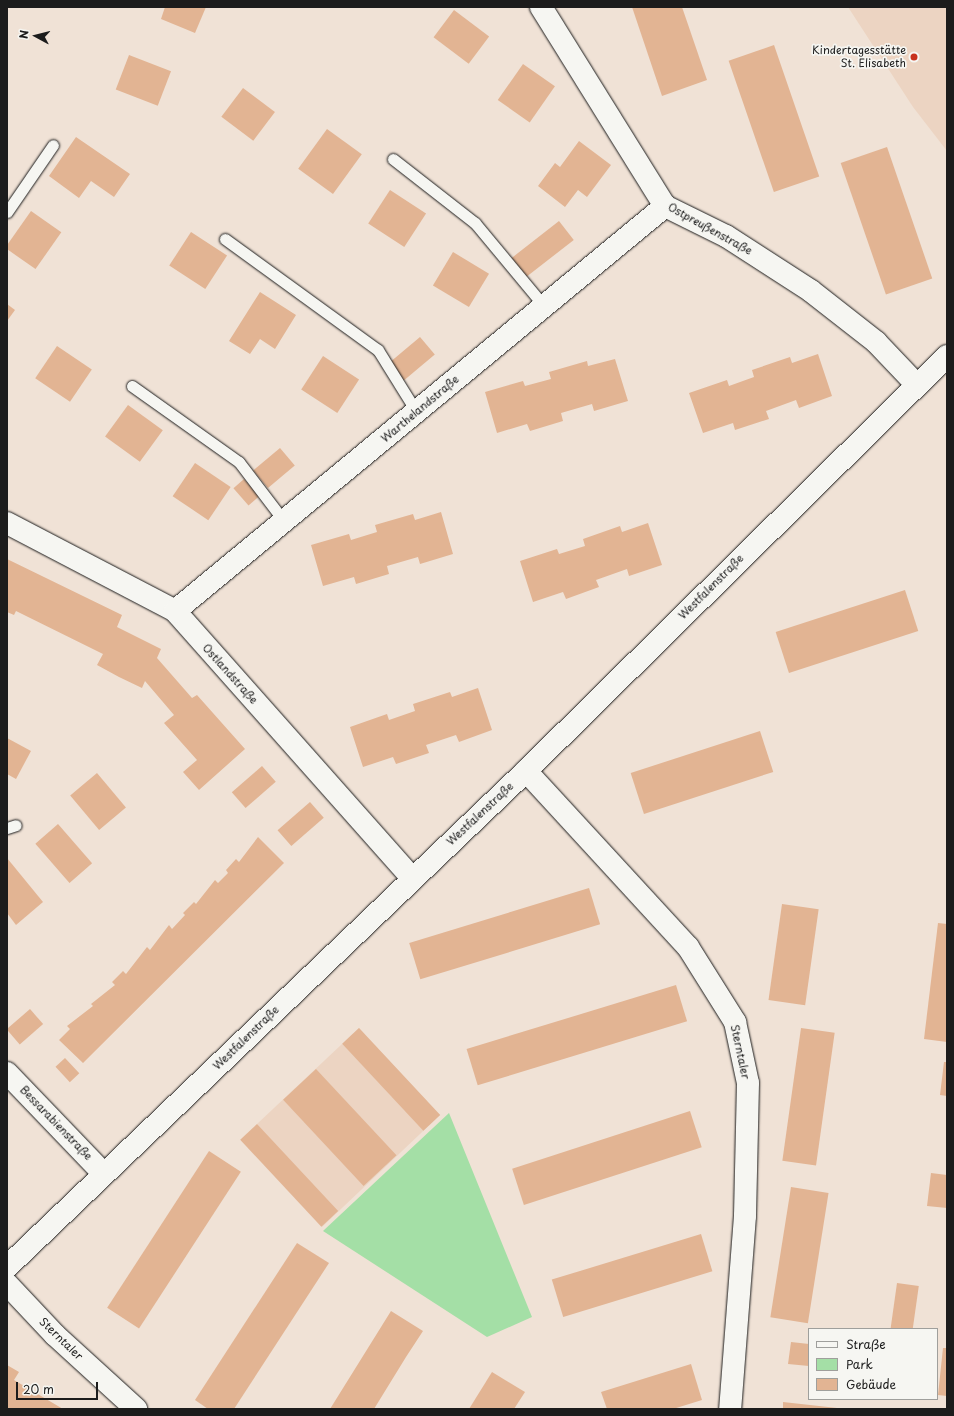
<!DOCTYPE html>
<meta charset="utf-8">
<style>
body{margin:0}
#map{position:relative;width:954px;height:1416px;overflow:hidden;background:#f0e2d6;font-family:"Playpen Sans",sans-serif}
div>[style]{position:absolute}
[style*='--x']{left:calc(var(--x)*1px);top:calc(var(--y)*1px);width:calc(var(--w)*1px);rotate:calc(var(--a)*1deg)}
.built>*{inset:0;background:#ecd4c2}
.green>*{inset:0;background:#a4dfa6}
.building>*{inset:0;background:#e2b493;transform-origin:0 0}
.roads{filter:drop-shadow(0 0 1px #1c1c1c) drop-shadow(0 0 1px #1c1c1c)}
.service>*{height:11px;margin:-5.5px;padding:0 5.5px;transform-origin:5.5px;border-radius:5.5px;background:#f6f6f2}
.minor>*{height:22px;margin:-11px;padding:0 11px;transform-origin:11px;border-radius:11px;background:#f6f6f2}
.tertiary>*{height:22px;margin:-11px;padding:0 11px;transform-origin:11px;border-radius:11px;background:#f6f6f2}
.dots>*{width:11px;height:11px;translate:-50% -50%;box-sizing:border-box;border:2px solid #f6f6f2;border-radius:50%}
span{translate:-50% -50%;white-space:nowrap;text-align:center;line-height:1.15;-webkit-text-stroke:3.5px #f6f6f2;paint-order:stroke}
.poi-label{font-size:11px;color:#1c1c1c}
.right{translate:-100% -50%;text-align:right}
.street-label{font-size:11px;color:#1c1c1c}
.frame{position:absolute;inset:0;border:8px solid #1c1c1c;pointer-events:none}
.legend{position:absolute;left:808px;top:1328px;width:130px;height:72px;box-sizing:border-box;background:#f6f6f2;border:1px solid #9f9f9c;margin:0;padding:5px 7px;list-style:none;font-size:12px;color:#1c1c1c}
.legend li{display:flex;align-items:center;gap:8px;height:20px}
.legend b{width:20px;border:1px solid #9f9f9c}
.north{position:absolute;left:16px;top:16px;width:40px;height:40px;-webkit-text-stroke:3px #f6f6f2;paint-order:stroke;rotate:277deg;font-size:11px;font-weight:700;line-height:16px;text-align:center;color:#1c1c1c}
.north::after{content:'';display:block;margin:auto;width:14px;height:18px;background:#1c1c1c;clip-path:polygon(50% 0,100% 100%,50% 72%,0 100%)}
.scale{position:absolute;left:16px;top:1382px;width:82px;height:18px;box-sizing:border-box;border:2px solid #1c1c1c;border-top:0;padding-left:5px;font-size:12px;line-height:14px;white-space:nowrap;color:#1c1c1c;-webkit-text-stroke:3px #f6f6f2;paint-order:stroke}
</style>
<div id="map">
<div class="built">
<div style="clip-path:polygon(848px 7px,947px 7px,947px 151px,913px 107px)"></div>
<div style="clip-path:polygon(359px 1028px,440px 1115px,322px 1227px,257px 1124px)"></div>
</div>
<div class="green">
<div style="clip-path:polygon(449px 1113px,532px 1317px,487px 1337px,323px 1231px)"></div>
</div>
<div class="building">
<div style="clip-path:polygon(165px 7px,206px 7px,195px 33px,161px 19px)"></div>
<div style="clip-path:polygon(632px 7px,682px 7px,707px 80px,662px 96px)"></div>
<div style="left:454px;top:10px;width:44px;height:34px;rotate:37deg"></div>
<div style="left:774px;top:45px;width:139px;height:48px;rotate:71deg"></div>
<div style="left:129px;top:55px;width:45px;height:37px;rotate:21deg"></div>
<div style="left:523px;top:64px;width:39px;height:44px;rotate:35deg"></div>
<div style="left:243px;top:88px;width:40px;height:36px;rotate:37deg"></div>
<div style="left:327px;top:129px;width:43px;height:49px;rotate:36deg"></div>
<div style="clip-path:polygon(76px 137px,130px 174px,114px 197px,91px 181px,79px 198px,49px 176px)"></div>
<div style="clip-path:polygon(579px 141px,611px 165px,587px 197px,578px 190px,565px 207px,538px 186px,555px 163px,560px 167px)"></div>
<div style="left:887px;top:147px;width:139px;height:49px;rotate:71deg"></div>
<div style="left:390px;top:190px;width:43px;height:40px;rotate:33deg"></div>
<div style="left:31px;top:211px;width:37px;height:45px;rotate:35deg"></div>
<div style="left:559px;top:221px;width:24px;height:60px;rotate:52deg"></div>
<div style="left:191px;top:232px;width:43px;height:40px;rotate:33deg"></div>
<div style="left:453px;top:252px;width:42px;height:39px;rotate:31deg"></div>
<div style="clip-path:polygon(260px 292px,296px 315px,275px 349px,260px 339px,250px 354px,229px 341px)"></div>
<div style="clip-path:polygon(7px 304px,15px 310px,7px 321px)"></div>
<div style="left:420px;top:337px;width:23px;height:42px;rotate:50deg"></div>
<div style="left:57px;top:346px;width:42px;height:39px;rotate:34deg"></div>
<div style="clip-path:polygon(818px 354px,832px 396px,799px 408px,796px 400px,766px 411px,769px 419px,735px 430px,733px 423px,703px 433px,689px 393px,727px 380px,729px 386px,754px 377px,752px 370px,790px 357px,792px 363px)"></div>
<div style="left:323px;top:356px;width:43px;height:40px;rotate:33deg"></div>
<div style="clip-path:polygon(615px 359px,628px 401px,594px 411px,592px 404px,561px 413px,563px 421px,530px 431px,527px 424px,497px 433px,485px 392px,523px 381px,525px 386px,551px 379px,549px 372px,587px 361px,588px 366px)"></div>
<div style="left:128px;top:405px;width:43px;height:39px;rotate:36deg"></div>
<div style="left:280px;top:448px;width:23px;height:35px;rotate:50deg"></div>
<div style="left:195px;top:463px;width:43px;height:40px;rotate:34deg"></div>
<div style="left:244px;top:479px;width:23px;height:14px;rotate:49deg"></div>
<div style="clip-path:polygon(441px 512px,453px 554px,420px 564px,418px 557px,387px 566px,389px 574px,356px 584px,354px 577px,323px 586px,311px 545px,349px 534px,351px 540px,377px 532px,375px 525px,413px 514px,415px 520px)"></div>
<div style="clip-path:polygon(648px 523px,662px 565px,629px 576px,627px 569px,596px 580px,599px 587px,566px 599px,563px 592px,533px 602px,520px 561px,557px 549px,559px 554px,585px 546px,583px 539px,620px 526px,622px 532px)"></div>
<div style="clip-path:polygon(7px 559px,122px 615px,117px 627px,161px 649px,157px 658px,192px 698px,197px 695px,245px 749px,199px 790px,183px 772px,197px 760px,164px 723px,174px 715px,145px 681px,142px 688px,119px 677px,97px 665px,103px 654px,16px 611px,14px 615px,7px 612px)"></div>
<div style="left:905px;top:590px;width:43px;height:136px;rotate:72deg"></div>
<div style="clip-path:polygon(478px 688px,492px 730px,459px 742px,456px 735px,426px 745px,429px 753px,396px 764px,393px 757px,363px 767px,350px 727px,387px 714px,389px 720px,415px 711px,413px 704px,450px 692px,452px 697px)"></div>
<div style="left:760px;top:731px;width:43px;height:136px;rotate:72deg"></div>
<div style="clip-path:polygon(7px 738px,31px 751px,16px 779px,7px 774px)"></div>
<div style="left:262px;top:766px;width:21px;height:40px;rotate:49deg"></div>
<div style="left:97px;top:773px;width:45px;height:35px;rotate:50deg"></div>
<div style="left:310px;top:802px;width:21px;height:43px;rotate:49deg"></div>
<div style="left:58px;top:824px;width:52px;height:30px;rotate:49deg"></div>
<div style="clip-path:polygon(258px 837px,284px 863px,83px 1063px,59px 1040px,70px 1029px,67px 1026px,93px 1006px,91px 1004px,115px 985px,112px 982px,123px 971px,126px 974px,147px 947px,150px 950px,169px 925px,172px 929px,185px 915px,183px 913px,194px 902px,196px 904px,215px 880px,218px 883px,228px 873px,226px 870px,236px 859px,239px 862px)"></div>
<div style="clip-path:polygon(7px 858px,43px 902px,16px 925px,7px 913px)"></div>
<div style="left:589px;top:888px;width:38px;height:188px;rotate:73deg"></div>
<div style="left:782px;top:904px;width:37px;height:97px;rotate:8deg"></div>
<div style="clip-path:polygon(938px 923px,947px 924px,947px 1042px,924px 1039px)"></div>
<div style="left:676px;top:985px;width:38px;height:219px;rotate:73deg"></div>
<div style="left:30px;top:1009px;width:20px;height:31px;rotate:49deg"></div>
<div style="left:359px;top:1028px;width:119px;height:23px;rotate:47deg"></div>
<div style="left:801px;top:1028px;width:34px;height:134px;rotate:8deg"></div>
<div style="left:65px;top:1058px;width:21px;height:13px;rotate:47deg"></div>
<div style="clip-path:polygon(944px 1062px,947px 1062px,947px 1096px,940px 1095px)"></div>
<div style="left:316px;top:1069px;width:118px;height:45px;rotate:47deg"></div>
<div style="left:690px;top:1111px;width:38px;height:187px;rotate:72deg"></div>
<div style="left:257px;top:1124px;width:119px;height:23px;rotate:47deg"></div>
<div style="left:209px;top:1151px;width:38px;height:187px;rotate:33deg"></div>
<div style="clip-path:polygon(931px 1173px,947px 1175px,947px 1208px,927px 1206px)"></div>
<div style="left:791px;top:1187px;width:38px;height:132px;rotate:9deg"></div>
<div style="left:701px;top:1234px;width:39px;height:156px;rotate:73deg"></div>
<div style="clip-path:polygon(297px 1243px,329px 1263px,234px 1409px,208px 1409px,195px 1400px)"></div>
<div style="left:897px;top:1283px;width:22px;height:46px;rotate:8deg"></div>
<div style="clip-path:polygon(391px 1311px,423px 1331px,406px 1357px,374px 1409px,330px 1409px)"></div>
<div style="clip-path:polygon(791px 1342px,809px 1344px,809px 1366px,788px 1364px)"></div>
<div style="clip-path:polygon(943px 1348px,947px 1348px,947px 1396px,938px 1395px)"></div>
<div style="clip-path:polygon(691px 1364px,702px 1400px,673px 1409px,607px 1409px,601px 1392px)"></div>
<div style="clip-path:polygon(7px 1365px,19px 1372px,14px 1380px,63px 1409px,7px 1409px)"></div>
<div style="clip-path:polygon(492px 1372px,525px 1392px,514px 1409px,469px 1409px)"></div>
<div style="clip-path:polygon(783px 1402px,837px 1408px,837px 1409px,783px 1409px)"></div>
</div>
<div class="roads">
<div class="service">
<div style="--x:393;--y:159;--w:104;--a:38"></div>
<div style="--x:475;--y:223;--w:108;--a:50.3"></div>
<div style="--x:7;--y:212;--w:81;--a:-55.5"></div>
<div style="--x:225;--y:239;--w:189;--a:36"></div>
<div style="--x:378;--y:350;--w:72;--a:58.1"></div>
<div style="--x:132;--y:386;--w:131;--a:35.4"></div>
<div style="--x:239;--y:462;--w:74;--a:52.7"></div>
<div style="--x:7;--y:828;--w:9;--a:-18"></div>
</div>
<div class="minor">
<div style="--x:541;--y:7;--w:234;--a:58.1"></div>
<div style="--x:665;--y:206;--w:68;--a:26.2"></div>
<div style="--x:726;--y:236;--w:101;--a:32.9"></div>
<div style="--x:811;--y:291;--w:83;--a:38.1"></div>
<div style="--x:876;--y:342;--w:59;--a:46.4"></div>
<div style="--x:7;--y:523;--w:190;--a:27.6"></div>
<div style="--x:175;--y:611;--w:357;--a:48.4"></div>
<div style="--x:175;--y:611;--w:636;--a:-39.57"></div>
<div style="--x:526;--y:771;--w:239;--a:47.4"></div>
<div style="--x:688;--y:947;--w:89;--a:57.9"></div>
<div style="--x:735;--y:1022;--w:62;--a:78"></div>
<div style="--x:748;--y:1083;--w:133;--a:91.3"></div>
<div style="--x:745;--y:1216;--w:194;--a:94.4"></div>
<div style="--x:7;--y:1073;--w:140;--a:46.2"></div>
<div style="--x:7;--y:1284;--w:70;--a:46.7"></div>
<div style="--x:55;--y:1335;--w:110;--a:42.4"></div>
</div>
<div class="tertiary">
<div style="--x:7;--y:1267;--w:718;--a:-43.7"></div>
<div style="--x:526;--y:771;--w:591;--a:-44.59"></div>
</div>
</div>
<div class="dots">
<div style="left:914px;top:57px;background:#c8321e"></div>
</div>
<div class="poi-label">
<span class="right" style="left:906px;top:57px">Kindertagesstätte<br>St. Elisabeth</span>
</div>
<div class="street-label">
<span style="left:710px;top:229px;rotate:29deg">Ostpreußenstraße</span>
<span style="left:420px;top:409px;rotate:-40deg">Warthelandstraße</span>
<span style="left:711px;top:587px;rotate:-45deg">Westfalenstraße</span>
<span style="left:230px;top:674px;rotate:48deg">Ostlandstraße</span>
<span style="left:480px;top:814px;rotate:-43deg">Westfalenstraße</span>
<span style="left:246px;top:1038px;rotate:-44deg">Westfalenstraße</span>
<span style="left:740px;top:1052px;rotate:78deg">Sterntaler</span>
<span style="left:56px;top:1123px;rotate:46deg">Bessarabienstraße</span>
<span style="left:61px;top:1339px;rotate:44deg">Sterntaler</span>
</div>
<div class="frame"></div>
<ul class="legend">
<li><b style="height:5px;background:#f6f6f2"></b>Straße</li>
<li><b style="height:11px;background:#a4dfa6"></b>Park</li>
<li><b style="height:11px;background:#e2b493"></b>Gebäude</li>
</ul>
<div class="north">N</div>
<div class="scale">20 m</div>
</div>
